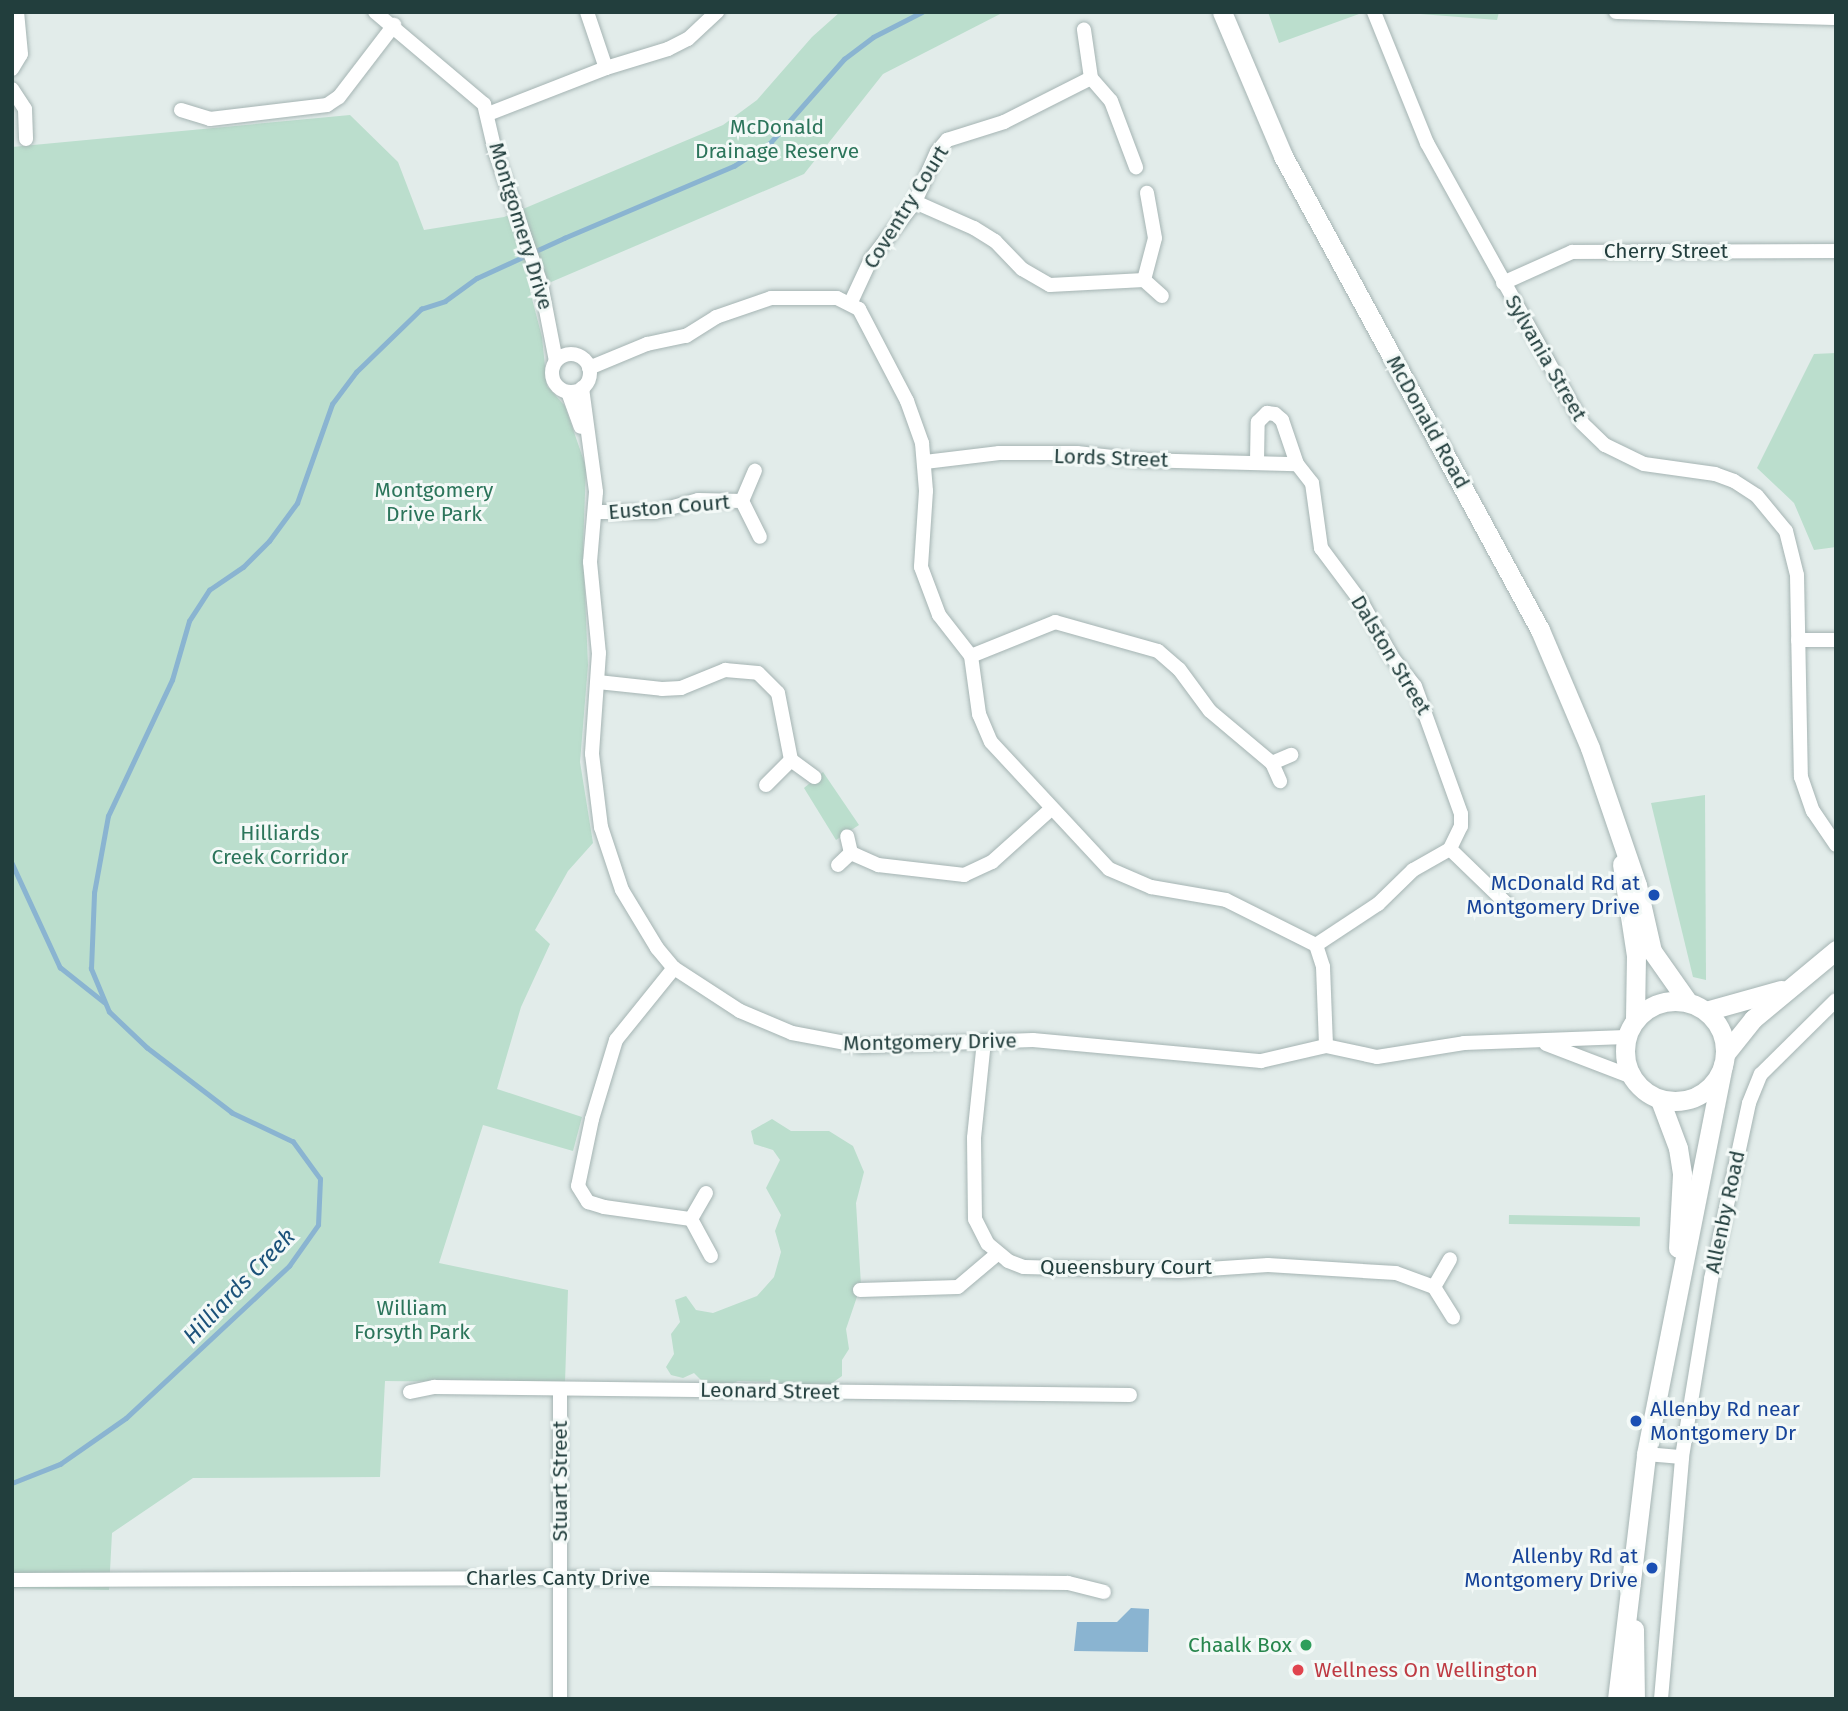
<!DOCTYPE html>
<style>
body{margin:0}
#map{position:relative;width:1848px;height:1711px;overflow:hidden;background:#e2ecea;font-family:"Fira Sans",sans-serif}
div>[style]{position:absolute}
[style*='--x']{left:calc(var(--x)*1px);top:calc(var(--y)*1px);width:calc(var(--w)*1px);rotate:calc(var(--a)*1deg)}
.green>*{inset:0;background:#bbdecd;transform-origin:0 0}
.water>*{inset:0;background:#8ab4d1}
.stream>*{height:4.5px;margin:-2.25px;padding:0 2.25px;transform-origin:2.25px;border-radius:2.25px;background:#8ab4d1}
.roads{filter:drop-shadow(0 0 2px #a5b4b3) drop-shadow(0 0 2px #a5b4b3)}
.minor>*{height:14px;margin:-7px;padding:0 7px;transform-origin:7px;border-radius:7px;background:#fff}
.minor>.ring{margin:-7px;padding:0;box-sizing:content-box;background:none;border:14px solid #fff;border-radius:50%}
.secondary>*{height:19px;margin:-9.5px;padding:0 9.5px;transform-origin:9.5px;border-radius:9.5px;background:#fff}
.secondary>.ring{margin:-9.5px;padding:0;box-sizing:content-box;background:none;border:19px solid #fff;border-radius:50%}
.dots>*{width:19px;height:19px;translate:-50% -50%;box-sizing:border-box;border:4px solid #f3f9f7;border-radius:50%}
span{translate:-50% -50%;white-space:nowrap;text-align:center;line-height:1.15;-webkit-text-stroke:6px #f3f9f7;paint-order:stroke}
.park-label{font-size:21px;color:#2c755b}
.street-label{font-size:21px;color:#223e3d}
.transit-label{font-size:21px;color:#164399}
.right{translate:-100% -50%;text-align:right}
.left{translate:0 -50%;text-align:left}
.leisure-label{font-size:21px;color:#27864d}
.health-label{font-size:21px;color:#be3a42}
.water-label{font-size:23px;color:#1c527a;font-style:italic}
.frame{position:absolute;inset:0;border:14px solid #223e3d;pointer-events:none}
</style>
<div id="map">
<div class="green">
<div style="clip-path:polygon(840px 12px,1004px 12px,883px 74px,804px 174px,530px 291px,542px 337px,547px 386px,565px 406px,586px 467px,583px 548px,588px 665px,580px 762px,593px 843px,568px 871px,535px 930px,550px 944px,521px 1007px,497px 1089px,582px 1117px,573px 1151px,483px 1125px,439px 1263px,568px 1290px,565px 1383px,385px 1381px,380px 1477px,193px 1478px,112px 1533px,109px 1590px,12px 1588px,12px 147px,350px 115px,398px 162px,424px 230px,504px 217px,723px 125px,757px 100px,812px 37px)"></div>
<div style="clip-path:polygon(1268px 12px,1359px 12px,1359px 14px,1279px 43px)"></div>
<div style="clip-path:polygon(1395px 12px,1499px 12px,1497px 20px)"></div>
<div style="clip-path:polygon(1836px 353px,1836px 547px,1814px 550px,1794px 503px,1757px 468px,1814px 354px)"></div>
<div style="clip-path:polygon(823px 772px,859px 825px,836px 840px,804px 788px)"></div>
<div style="clip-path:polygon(1705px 795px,1706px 980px,1693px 977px,1651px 803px)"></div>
<div style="clip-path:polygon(772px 1119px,791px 1131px,829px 1131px,853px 1146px,864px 1172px,856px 1203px,861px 1285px,846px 1329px,849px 1349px,842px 1360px,842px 1376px,828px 1386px,805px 1387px,773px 1382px,738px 1381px,726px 1386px,705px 1384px,694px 1373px,683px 1378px,671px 1375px,666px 1367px,674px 1354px,671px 1334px,680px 1322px,675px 1300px,686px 1296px,696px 1310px,713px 1313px,757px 1296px,774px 1277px,781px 1252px,775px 1231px,781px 1215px,766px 1188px,780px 1160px,773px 1150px,754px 1144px,751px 1131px)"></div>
<div style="left:1509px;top:1215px;width:131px;height:9px;rotate:1deg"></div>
</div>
<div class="water">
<div style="clip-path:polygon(1131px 1608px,1149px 1609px,1148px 1652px,1074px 1651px,1077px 1622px,1117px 1622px)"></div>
</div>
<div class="stream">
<div style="--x:12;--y:863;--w:115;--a:65.2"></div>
<div style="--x:60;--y:967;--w:56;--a:38.5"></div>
<div style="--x:12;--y:1483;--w:52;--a:-21.6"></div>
<div style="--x:60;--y:1464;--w:80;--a:-34.9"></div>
<div style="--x:126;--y:1418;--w:223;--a:-43"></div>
<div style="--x:289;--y:1266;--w:50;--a:-54.7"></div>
<div style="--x:318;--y:1225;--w:46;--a:-87.5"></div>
<div style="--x:320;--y:1179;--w:46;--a:-126.1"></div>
<div style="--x:293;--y:1142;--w:68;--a:-154.6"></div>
<div style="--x:232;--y:1113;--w:107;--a:-142.6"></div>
<div style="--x:147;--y:1048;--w:52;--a:-136.5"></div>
<div style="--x:109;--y:1012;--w:47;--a:-112.7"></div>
<div style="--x:91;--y:969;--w:76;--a:-87.7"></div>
<div style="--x:94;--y:893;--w:78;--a:-79.7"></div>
<div style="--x:108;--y:816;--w:150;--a:-64.8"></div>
<div style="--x:172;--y:680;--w:61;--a:-73.9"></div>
<div style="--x:189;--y:621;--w:37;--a:-57"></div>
<div style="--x:209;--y:590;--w:41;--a:-34.1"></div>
<div style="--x:243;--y:567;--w:37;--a:-45"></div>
<div style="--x:269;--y:541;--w:47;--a:-53.6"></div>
<div style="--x:297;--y:503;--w:105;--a:-70.5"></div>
<div style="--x:332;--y:404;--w:40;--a:-53"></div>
<div style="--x:356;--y:372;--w:91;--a:-44.1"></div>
<div style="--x:421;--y:309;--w:25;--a:-18"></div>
<div style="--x:445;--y:301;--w:39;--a:-36"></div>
<div style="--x:477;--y:278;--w:96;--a:-24.7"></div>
<div style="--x:564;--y:238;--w:185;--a:-23"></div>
<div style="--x:734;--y:166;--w:43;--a:-32.6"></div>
<div style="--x:770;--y:143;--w:112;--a:-48.6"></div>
<div style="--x:844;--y:59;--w:36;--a:-37"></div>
<div style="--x:873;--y:37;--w:55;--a:-27"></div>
</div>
<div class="roads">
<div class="minor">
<div style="--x:375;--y:12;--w:143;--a:40.2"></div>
<div style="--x:484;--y:104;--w:48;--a:76.8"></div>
<div style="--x:495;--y:151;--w:141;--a:70.9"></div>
<div style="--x:541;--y:284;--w:78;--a:79"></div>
<div style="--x:587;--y:12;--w:59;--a:71.3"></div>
<div style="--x:1374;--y:12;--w:141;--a:68"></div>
<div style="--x:1427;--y:143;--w:320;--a:61"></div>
<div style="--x:1582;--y:423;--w:32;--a:44"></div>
<div style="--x:1605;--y:445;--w:43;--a:26"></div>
<div style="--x:1644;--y:464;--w:72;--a:8"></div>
<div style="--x:1715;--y:474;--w:20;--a:20"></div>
<div style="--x:1734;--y:481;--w:27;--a:33"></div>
<div style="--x:1757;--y:496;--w:45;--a:50.4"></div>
<div style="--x:1786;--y:531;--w:45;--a:76"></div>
<div style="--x:1797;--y:575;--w:202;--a:88.9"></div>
<div style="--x:1801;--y:777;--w:36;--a:71"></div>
<div style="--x:1813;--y:811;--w:41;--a:55.9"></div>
<div style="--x:1616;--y:12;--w:220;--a:1.6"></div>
<div style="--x:12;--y:69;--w:17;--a:-59"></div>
<div style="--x:21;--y:54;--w:42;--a:-95.4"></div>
<div style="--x:1091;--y:78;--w:30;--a:49"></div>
<div style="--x:1111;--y:101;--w:71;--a:69.3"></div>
<div style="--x:12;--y:89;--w:24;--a:57"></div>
<div style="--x:25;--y:109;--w:30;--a:88"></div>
<div style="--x:181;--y:110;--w:30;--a:17"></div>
<div style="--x:210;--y:119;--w:118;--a:-6.8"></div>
<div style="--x:327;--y:105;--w:14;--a:-34"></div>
<div style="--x:339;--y:97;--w:91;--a:-52.6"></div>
<div style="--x:488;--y:114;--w:127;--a:-21.3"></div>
<div style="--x:606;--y:68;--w:65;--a:-17"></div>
<div style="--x:668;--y:49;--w:22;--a:-27"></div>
<div style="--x:688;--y:39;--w:40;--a:-43"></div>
<div style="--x:915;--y:202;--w:64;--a:23.8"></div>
<div style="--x:974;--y:228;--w:25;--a:32"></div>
<div style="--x:995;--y:241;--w:39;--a:46"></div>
<div style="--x:1022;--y:269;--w:32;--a:30"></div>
<div style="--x:1050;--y:285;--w:94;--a:-3"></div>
<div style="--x:1144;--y:280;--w:24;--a:42"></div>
<div style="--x:1144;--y:280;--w:43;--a:-75.3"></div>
<div style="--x:1155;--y:238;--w:46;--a:-100.1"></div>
<div style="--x:1503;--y:283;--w:76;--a:-24.2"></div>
<div style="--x:1572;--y:252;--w:264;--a:-0.2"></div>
<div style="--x:851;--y:302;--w:47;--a:-65.1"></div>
<div style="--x:871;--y:259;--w:72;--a:-52.3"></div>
<div style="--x:915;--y:202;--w:55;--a:-66.3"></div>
<div style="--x:937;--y:152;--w:16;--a:-50"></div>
<div style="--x:947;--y:140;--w:60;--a:-17.5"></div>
<div style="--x:1004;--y:122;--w:97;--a:-26.8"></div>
<div style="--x:1091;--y:78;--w:49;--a:-98.3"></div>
<div class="ring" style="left:552px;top:354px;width:24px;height:24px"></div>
<div style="--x:589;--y:368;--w:63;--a:-22.5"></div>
<div style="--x:647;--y:344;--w:40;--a:-12"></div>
<div style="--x:686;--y:336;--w:36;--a:-32"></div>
<div style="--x:716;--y:317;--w:58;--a:-19.1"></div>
<div style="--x:771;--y:298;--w:66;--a:0"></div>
<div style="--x:837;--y:298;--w:25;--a:27"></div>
<div style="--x:859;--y:309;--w:104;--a:62.4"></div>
<div style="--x:907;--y:401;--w:45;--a:70.3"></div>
<div style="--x:922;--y:443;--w:48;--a:85.2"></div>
<div style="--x:926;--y:491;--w:76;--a:93.8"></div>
<div style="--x:921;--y:567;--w:51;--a:69.4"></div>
<div style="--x:939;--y:615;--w:52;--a:52"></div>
<div style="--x:971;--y:656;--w:59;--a:82.1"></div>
<div style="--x:979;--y:714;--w:30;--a:67"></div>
<div style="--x:991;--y:742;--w:173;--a:47.1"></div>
<div style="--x:1109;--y:869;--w:46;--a:23.2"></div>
<div style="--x:1151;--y:887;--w:76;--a:9.8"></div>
<div style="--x:1226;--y:900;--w:101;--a:26.6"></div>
<div style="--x:1316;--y:945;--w:23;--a:72"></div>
<div style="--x:1323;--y:967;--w:79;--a:87.8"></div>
<div style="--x:582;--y:388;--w:105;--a:82.3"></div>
<div style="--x:596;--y:492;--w:70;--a:94.9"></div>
<div style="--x:590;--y:562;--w:91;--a:84.4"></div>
<div style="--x:599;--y:653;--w:101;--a:94"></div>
<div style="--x:592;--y:754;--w:74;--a:83"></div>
<div style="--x:601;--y:827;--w:66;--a:71.6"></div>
<div style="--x:622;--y:890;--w:68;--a:58.9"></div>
<div style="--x:657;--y:948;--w:26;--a:50"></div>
<div style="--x:674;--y:968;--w:79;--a:33.1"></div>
<div style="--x:740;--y:1011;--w:56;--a:22.9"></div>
<div style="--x:792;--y:1033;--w:70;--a:10.7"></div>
<div style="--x:861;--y:1046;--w:172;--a:-2"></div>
<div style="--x:1033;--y:1040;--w:229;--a:5.3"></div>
<div style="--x:1261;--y:1061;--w:67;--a:-13"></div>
<div style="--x:1326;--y:1046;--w:52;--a:12.2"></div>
<div style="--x:1377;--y:1057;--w:88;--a:-9.1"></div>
<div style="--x:1464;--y:1043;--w:162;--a:-2.1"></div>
<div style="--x:568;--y:392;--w:37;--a:70"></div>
<div style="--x:1257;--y:461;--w:39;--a:-89"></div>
<div style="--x:1258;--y:422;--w:13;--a:-45"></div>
<div style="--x:1267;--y:413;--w:8;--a:7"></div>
<div style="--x:1275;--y:414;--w:9;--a:41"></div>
<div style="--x:1282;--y:420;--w:46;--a:71.2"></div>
<div style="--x:1297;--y:464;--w:24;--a:52"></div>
<div style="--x:1312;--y:483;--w:66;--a:82.1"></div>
<div style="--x:1321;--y:548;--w:69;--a:53.3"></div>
<div style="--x:1362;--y:603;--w:62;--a:60.9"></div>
<div style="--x:1392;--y:657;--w:37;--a:52"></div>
<div style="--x:1415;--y:686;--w:136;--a:70.2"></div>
<div style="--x:1461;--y:814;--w:12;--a:90"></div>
<div style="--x:1461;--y:826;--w:25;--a:116"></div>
<div style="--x:1450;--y:849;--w:43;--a:150.4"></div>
<div style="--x:1413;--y:870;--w:49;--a:135.8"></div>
<div style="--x:1378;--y:904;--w:74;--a:146.5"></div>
<div style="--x:925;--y:462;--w:75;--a:-6.9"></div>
<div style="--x:999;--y:453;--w:78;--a:0"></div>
<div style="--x:1077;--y:453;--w:62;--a:6.4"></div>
<div style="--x:1139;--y:460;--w:158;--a:1.5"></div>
<div style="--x:742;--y:501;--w:33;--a:-67"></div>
<div style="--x:596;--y:512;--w:59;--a:0"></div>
<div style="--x:655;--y:512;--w:45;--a:-15.6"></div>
<div style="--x:698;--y:500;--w:44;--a:1.3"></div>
<div style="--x:742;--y:501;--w:40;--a:63.4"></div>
<div style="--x:1798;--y:640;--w:38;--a:0"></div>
<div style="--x:971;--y:656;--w:91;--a:-22"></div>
<div style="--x:1055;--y:622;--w:107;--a:15.7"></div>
<div style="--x:1158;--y:651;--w:28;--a:41"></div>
<div style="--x:1179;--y:669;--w:52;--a:53.6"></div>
<div style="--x:1210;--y:711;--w:81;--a:40"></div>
<div style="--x:1272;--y:763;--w:20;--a:66"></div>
<div style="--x:598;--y:682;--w:64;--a:6.2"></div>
<div style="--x:662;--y:689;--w:19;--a:-3"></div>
<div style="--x:681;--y:688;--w:48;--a:-22.2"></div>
<div style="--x:725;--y:670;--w:33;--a:5"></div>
<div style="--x:758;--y:673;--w:28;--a:45"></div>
<div style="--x:778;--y:693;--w:68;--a:79"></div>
<div style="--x:791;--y:760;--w:29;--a:36"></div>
<div style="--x:1272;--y:763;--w:21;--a:-23"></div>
<div style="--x:766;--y:785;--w:35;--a:-45"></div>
<div style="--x:1450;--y:849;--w:78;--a:44"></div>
<div style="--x:851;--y:853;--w:30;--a:24"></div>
<div style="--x:878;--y:865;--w:87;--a:6.6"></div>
<div style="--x:964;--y:875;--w:31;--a:-25"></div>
<div style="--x:992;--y:862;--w:78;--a:-41.9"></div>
<div style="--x:838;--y:865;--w:18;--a:-43"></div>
<div style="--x:851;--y:853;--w:17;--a:-103"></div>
<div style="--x:674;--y:968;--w:92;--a:128.9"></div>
<div style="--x:616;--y:1040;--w:83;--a:106.9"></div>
<div style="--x:592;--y:1119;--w:68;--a:101.8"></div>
<div style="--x:578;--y:1186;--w:19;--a:58"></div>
<div style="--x:588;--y:1202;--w:17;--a:17"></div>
<div style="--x:604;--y:1207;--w:88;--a:7.9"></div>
<div style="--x:691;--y:1219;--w:42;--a:61.6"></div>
<div style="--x:984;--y:1041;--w:98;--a:95.9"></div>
<div style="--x:974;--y:1138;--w:81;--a:89.3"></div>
<div style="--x:975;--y:1219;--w:28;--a:63"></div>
<div style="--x:988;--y:1244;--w:26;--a:40"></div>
<div style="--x:1008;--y:1261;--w:17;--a:21"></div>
<div style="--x:1024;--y:1267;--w:155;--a:1.5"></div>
<div style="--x:1179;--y:1271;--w:89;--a:-3.9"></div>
<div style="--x:1268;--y:1265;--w:128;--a:3.6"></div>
<div style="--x:1396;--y:1273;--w:40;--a:20.2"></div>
<div style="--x:1434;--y:1287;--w:36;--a:58"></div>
<div style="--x:1546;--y:1044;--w:90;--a:20.9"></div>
<div style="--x:691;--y:1219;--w:30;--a:-60"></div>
<div style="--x:1434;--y:1287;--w:32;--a:-60"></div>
<div style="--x:860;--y:1290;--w:98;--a:-1.8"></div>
<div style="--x:958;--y:1287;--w:51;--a:-40.2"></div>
<div style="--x:410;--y:1392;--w:25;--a:-12"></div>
<div style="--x:434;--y:1387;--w:696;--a:0.66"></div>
<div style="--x:1646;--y:1454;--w:36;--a:5"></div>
<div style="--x:12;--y:1580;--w:547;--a:-0.21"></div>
<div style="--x:559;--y:1578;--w:509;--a:0.56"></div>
<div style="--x:1068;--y:1583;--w:37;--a:14"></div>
<div style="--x:560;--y:1699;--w:310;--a:-90"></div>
<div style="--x:1661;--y:1699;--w:243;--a:-85"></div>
<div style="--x:1682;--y:1457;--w:180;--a:-80.7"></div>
<div style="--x:1711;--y:1279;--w:180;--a:-77.8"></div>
<div style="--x:1749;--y:1103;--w:31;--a:-68"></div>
<div style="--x:1761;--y:1074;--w:105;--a:-44.6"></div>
</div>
<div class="secondary">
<div style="--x:1222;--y:12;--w:156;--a:67"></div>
<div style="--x:1283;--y:156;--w:539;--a:61.53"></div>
<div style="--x:1540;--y:630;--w:128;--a:67"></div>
<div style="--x:1590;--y:748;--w:145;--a:71.1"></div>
<div style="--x:1637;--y:885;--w:68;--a:77.2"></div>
<div style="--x:1652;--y:951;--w:62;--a:54.8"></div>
<div style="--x:1622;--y:864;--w:92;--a:81.3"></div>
<div style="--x:1636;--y:955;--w:64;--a:90.9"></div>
<div class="ring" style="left:1625px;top:1001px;width:81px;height:81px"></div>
<div style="--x:1706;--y:1011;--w:78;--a:-15.6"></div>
<div style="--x:1725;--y:1054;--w:45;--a:-51.3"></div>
<div style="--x:1753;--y:1019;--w:108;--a:-39.7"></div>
<div style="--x:1660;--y:1100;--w:51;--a:69.4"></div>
<div style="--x:1678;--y:1148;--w:26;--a:81"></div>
<div style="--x:1682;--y:1174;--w:74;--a:93.1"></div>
<div style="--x:1634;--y:1629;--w:70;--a:89.2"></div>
<div style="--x:1617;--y:1699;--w:247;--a:-83.2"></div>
<div style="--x:1646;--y:1454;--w:397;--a:-78.8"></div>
</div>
</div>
<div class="dots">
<div style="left:1654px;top:895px;background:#1a4fb4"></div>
<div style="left:1636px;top:1421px;background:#1a4fb4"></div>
<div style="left:1652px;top:1568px;background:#1a4fb4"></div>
<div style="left:1306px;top:1645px;background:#2e9e5b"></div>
<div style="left:1298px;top:1670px;background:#e0444e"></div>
</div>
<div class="park-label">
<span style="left:777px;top:139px">McDonald<br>Drainage Reserve</span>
<span style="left:434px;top:502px">Montgomery<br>Drive Park</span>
<span style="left:280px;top:845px">Hilliards<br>Creek Corridor</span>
<span style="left:412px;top:1320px">William<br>Forsyth Park</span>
</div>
<div class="street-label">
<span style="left:906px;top:207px;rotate:-58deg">Coventry Court</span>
<span style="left:521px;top:226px;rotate:73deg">Montgomery Drive</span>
<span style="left:1666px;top:251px">Cherry Street</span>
<span style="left:1546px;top:358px;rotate:60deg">Sylvania Street</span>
<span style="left:1428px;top:422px;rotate:61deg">McDonald Road</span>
<span style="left:1111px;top:458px;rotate:2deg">Lords Street</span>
<span style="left:669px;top:507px;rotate:-5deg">Euston Court</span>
<span style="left:1391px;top:655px;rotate:59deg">Dalston Street</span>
<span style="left:930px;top:1042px;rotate:-1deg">Montgomery Drive</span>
<span style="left:1725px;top:1212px;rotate:-78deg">Allenby Road</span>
<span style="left:1126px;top:1267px">Queensbury Court</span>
<span style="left:770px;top:1391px;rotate:1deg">Leonard Street</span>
<span style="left:560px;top:1481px;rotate:-90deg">Stuart Street</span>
<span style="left:558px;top:1578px">Charles Canty Drive</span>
</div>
<div class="transit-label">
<span class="right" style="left:1640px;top:895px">McDonald Rd at<br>Montgomery Drive</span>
<span class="left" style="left:1650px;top:1421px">Allenby Rd near<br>Montgomery Dr</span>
<span class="right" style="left:1638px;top:1568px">Allenby Rd at<br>Montgomery Drive</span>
</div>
<div class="leisure-label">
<span class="right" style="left:1292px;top:1645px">Chaalk Box</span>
</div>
<div class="health-label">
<span class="left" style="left:1314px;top:1670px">Wellness On Wellington</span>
</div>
<div class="water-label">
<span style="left:239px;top:1286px;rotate:-46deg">Hilliards Creek</span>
</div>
<div class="frame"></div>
</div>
